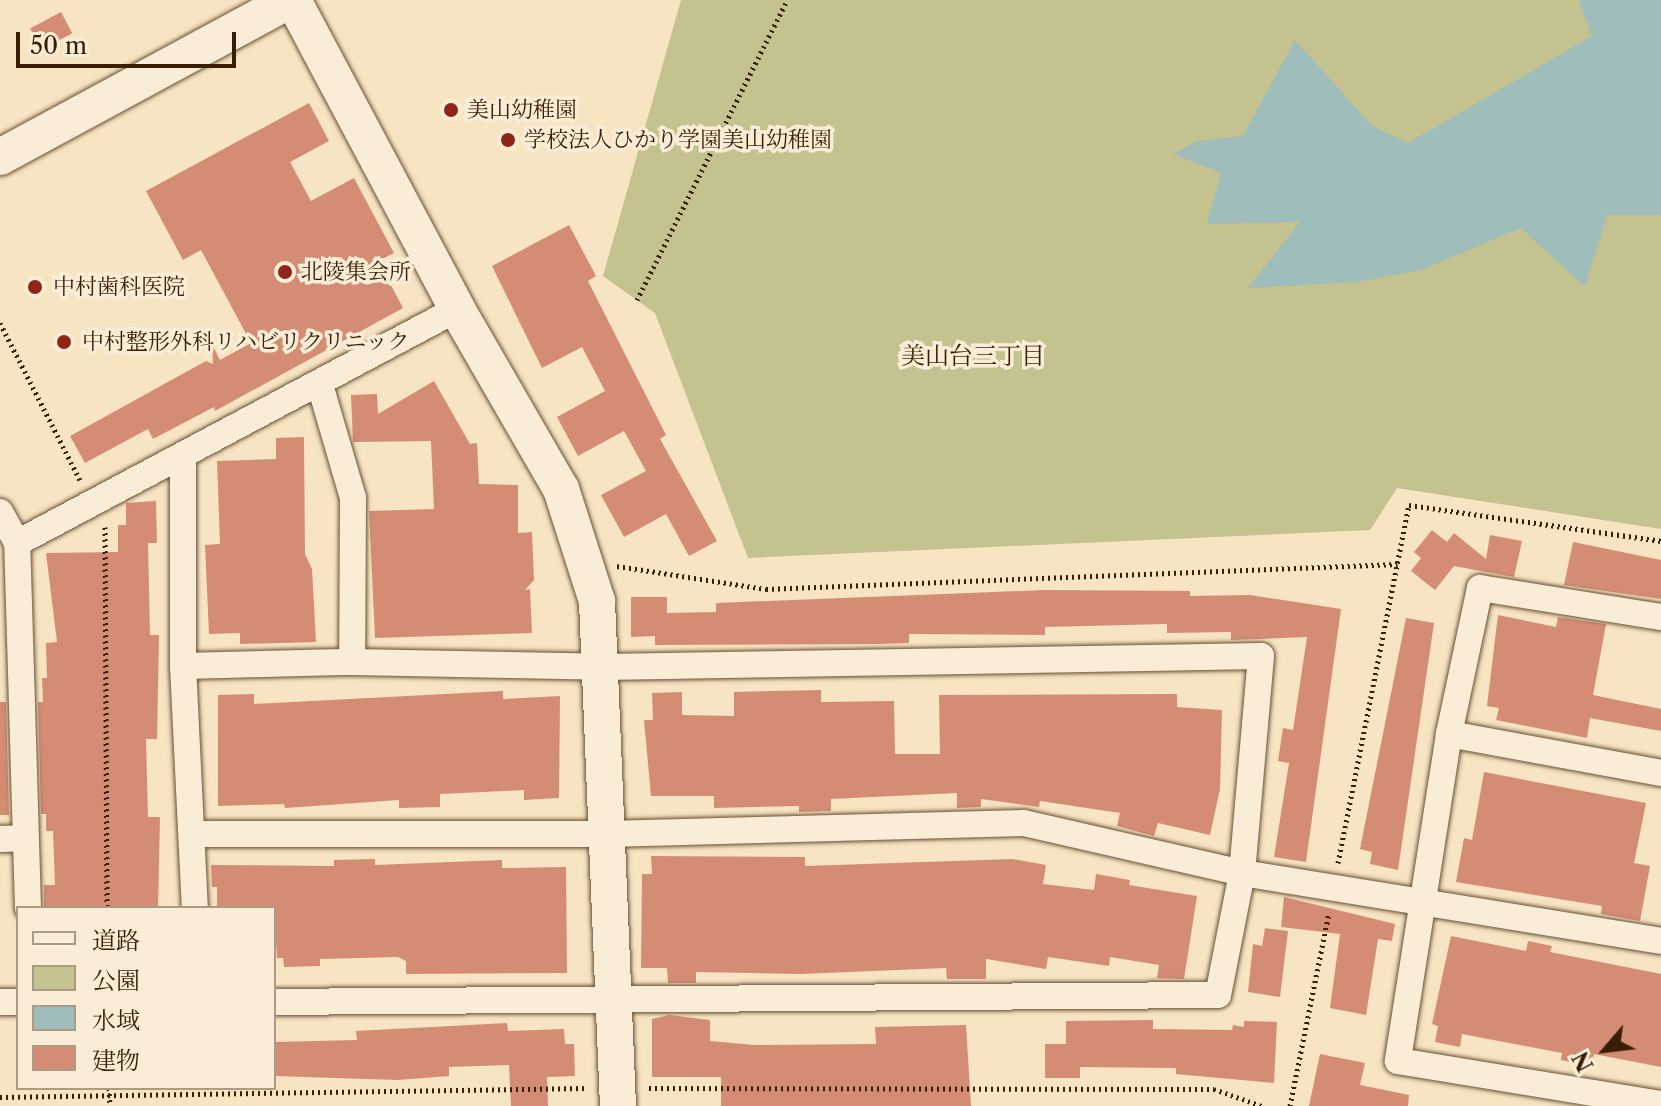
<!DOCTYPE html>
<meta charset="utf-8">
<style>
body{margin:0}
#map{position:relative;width:1661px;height:1106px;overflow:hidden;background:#f7e4c2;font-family:"Libre Caslon Text","Noto Serif JP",serif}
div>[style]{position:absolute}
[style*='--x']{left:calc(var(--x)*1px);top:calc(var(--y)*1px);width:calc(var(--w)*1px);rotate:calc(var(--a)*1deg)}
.green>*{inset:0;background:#c4c28e}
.water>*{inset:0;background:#9fbdba}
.building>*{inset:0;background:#d48c75;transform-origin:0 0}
.path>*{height:5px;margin-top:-2.5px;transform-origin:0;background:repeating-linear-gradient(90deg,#391e05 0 2px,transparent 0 6px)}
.roads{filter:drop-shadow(0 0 2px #685034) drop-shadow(0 0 2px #685034)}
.street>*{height:26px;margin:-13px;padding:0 13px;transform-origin:13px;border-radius:13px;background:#faedd7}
.secondary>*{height:36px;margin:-18px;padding:0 18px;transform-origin:18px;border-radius:18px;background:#faedd7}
.dots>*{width:22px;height:22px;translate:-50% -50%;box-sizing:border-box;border:4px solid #faedd7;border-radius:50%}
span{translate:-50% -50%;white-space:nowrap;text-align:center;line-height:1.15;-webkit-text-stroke:7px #faedd7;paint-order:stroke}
.poi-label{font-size:22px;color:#391e05}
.left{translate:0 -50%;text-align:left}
.neighbourhood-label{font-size:24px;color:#391e05}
.legend{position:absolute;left:16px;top:906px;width:260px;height:184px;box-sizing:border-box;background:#faedd7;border:2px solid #ad9a83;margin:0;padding:10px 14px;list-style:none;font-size:24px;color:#391e05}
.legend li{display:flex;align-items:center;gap:16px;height:40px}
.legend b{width:40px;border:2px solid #ad9a83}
.north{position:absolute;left:1565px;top:1010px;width:80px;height:80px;-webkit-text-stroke:6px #faedd7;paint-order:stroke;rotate:242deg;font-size:22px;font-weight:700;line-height:32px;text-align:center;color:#391e05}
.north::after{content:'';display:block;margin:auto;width:28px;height:36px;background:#391e05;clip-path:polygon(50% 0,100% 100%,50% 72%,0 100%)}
.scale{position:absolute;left:16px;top:32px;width:220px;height:36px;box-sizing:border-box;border:4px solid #391e05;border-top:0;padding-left:10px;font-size:24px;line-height:28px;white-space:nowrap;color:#391e05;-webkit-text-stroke:6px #faedd7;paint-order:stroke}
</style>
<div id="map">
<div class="green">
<div style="clip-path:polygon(681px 0,1661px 0,1661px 529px,1397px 488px,1370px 530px,748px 558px,655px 313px,603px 276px)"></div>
</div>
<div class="water">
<div style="clip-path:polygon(1579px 0,1661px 0,1661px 215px,1607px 215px,1585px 287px,1521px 228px,1421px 270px,1357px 282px,1248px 288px,1300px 222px,1207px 224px,1221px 173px,1173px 154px,1197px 141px,1243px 136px,1295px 40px,1372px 126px,1408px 143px,1592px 36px)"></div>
</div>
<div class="building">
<div style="left:61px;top:12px;width:24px;height:35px;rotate:62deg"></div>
<div style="clip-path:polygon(309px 103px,329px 141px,290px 162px,311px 201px,354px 178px,394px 253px,378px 261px,403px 308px,215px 411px,214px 407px,153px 439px,148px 429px,85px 463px,70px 436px,206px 361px,213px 364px,212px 344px,220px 360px,251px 343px,201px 250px,183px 260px,146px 191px)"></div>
<div style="clip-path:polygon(569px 225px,596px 276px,588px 281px,666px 435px,660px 439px,717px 541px,689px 556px,666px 514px,624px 537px,601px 495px,646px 471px,624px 431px,578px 456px,557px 417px,605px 391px,582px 347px,542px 368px,492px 266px)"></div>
<div style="clip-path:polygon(434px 381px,470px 444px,477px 443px,479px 484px,518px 485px,518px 533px,532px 532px,534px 580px,525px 590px,530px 589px,532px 633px,375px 638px,369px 511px,434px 509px,431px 441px,353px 442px,351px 395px,377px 394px,378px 414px)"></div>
<div style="clip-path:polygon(304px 437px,305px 554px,312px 569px,316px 642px,240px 644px,240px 633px,209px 634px,205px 545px,220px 544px,217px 461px,276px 459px,276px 438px)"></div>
<div style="clip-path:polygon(156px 501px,157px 543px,148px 543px,150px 635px,159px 635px,157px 739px,146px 739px,148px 817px,160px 817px,158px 908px,44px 908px,44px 885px,55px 885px,53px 831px,46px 831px,46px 814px,41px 814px,38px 702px,43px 702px,42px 678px,47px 678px,46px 643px,57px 642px,46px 553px,118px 552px,118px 525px,126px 525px,126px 503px)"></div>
<div style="clip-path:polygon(1432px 530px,1447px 542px,1454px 533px,1486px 559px,1490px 535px,1522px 541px,1514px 577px,1454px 566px,1435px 590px,1411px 571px,1421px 558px,1414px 552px)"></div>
<div style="clip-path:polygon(1573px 542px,1661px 560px,1661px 599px,1564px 585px)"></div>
<div style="clip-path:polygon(1045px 590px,1190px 591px,1190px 596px,1250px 595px,1341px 609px,1306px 862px,1274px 857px,1289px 763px,1278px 761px,1283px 728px,1293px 730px,1307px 637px,1231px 640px,1231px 632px,1167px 633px,1167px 624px,1045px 627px,1045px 635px,909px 634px,909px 643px,878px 644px,655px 645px,655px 636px,631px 637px,631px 597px,667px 597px,667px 613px,716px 612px,716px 603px)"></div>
<div style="clip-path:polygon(1498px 615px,1556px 627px,1558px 617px,1606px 624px,1593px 695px,1661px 709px,1661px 731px,1590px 718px,1587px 738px,1496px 720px,1499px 708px,1487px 706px)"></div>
<div style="clip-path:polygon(1406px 618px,1434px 623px,1398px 870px,1370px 864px,1372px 852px,1360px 849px)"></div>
<div style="clip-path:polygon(821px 690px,821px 702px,894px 701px,895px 754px,940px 754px,939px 695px,1177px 694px,1177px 707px,1222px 710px,1220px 789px,1210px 835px,1158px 823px,1154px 836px,1117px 826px,1120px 813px,1040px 801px,1039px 807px,981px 799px,981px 807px,957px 808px,957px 793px,831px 799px,831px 811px,799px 812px,799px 806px,714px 808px,714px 796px,651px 796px,644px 720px,653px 720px,652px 693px,682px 692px,682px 715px,734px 716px,734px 692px)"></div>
<div style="clip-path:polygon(503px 691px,503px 699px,560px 696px,559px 798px,524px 800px,524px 790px,440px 794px,440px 807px,399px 808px,399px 800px,285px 808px,284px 804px,218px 806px,218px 695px,254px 694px,254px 704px)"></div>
<div style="clip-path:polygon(0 702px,6px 702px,9px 815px,0 815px)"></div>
<div style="clip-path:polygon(1484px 772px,1646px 803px,1634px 863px,1650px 866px,1640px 921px,1601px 914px,1602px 906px,1456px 882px,1464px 838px,1472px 840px)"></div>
<div style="clip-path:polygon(651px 856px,805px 857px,805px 866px,1013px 859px,1046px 865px,1043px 884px,1094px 890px,1096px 874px,1130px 880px,1129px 885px,1197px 896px,1184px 979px,1157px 978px,1159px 965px,1110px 957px,1109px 966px,1048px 957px,1046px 969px,986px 959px,986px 979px,947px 979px,946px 968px,801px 974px,696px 972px,696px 983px,668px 983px,667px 968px,641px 968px,642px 874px,652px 874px)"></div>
<div style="clip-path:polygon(375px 859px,375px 865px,502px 860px,502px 868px,566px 867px,567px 973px,406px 974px,406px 961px,398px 957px,320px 959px,320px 966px,284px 967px,283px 958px,277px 958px,274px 908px,217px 908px,217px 887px,212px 887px,211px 865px,334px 866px,334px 860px)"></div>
<div style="clip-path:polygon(1284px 897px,1395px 924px,1392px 941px,1378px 939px,1366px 1015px,1330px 1008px,1340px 934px,1281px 927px)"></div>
<div style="clip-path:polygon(1265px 928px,1288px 931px,1280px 997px,1248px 992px,1253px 944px,1262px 946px)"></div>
<div style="clip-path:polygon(1451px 936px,1526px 951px,1528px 941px,1552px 946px,1550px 952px,1661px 974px,1661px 1067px,1594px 1054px,1592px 1066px,1561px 1060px,1562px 1053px,1462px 1034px,1460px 1047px,1435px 1042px,1438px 1026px,1432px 1024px)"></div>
<div style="clip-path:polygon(669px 1015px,710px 1020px,710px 1041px,755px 1045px,876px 1044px,875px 1027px,966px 1025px,971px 1106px,721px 1106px,721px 1077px,652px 1077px,652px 1019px)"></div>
<div style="clip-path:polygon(1153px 1020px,1153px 1029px,1232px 1030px,1233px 1025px,1244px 1027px,1244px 1021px,1277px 1022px,1274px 1083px,1176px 1074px,1176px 1068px,1080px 1067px,1080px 1078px,1045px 1078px,1045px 1044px,1066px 1044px,1066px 1021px)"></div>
<div style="clip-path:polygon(507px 1023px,508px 1031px,564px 1029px,565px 1044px,574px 1044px,575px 1076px,547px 1077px,548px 1106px,511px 1106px,509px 1065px,449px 1067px,449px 1076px,397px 1080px,274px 1076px,274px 1042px,357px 1040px,356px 1031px)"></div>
<div style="clip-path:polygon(1320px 1054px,1365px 1063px,1360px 1085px,1409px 1095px,1408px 1106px,1309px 1106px)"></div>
</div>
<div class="path">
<div style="--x:637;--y:300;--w:335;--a:-63.4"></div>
<div style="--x:0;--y:323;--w:176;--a:63"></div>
<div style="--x:105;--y:527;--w:381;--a:89.7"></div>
<div style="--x:617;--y:566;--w:151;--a:8.8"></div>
<div style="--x:766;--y:589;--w:632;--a:-2.27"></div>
<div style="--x:1338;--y:863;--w:365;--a:-78.8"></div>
<div style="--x:1409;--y:505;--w:255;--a:8.1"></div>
<div style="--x:109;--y:1088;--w:18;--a:87"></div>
<div style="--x:649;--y:1088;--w:565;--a:0.1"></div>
<div style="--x:1214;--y:1089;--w:51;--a:19.5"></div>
<div style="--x:0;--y:1097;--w:588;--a:-0.88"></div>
<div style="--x:1290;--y:1106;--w:198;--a:-78.6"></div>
</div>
<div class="roads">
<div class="street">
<div style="--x:320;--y:385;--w:118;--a:73.7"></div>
<div style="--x:353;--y:498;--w:164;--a:90.3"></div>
<div style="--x:183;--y:455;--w:211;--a:90"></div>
<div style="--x:183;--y:666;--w:242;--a:87.2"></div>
<div style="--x:0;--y:512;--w:35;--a:61"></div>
<div style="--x:1661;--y:617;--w:183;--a:-170.9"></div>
<div style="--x:1480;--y:588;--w:149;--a:102"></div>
<div style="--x:1449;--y:734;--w:331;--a:98.9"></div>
<div style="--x:1398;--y:1061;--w:266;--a:9.3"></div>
<div style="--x:183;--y:666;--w:169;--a:-1.4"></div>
<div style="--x:352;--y:662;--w:250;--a:1.1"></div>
<div style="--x:602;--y:667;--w:659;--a:-0.96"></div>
<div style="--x:1261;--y:656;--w:218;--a:95"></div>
<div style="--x:1242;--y:873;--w:124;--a:101.1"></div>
<div style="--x:1218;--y:995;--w:944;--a:179.58"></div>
<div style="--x:1449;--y:734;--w:216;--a:10.4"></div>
<div style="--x:195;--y:834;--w:410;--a:0"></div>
<div style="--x:605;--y:834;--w:419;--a:-1.5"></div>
<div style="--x:1024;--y:823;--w:224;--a:12.9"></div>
<div style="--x:1242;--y:873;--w:424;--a:9.2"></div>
<div style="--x:0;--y:839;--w:24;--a:-2"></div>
<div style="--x:28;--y:908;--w:365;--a:-91.7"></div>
<div style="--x:17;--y:543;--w:498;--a:-28"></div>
<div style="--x:0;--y:1002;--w:18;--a:0"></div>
</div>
<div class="secondary">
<div style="--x:293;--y:0;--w:350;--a:62"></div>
<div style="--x:457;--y:309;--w:208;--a:60"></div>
<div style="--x:561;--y:489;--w:118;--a:72.2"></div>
<div style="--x:597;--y:601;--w:505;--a:87.62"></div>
<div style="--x:0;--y:157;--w:330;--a:-28.4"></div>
</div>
</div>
<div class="dots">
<div style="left:451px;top:110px;background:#8f2418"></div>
<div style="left:508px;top:140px;background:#8f2418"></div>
<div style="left:285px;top:272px;background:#8f2418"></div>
<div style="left:35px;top:287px;background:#8f2418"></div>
<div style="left:64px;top:342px;background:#8f2418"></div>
</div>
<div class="poi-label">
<span class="left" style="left:467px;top:110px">美山幼稚園</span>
<span class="left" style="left:524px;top:140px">学校法人ひかり学園美山幼稚園</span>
<span class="left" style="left:301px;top:272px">北陵集会所</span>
<span class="left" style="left:53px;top:287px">中村歯科医院</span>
<span class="left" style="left:82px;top:342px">中村整形外科リハビリクリニック</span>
</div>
<div class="neighbourhood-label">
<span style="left:973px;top:356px">美山台三丁目</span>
</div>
<ul class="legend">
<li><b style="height:10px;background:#faedd7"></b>道路</li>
<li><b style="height:22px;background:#c4c28e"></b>公園</li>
<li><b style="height:22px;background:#9fbdba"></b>水域</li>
<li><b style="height:22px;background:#d48c75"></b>建物</li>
</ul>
<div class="north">N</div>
<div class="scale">50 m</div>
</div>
